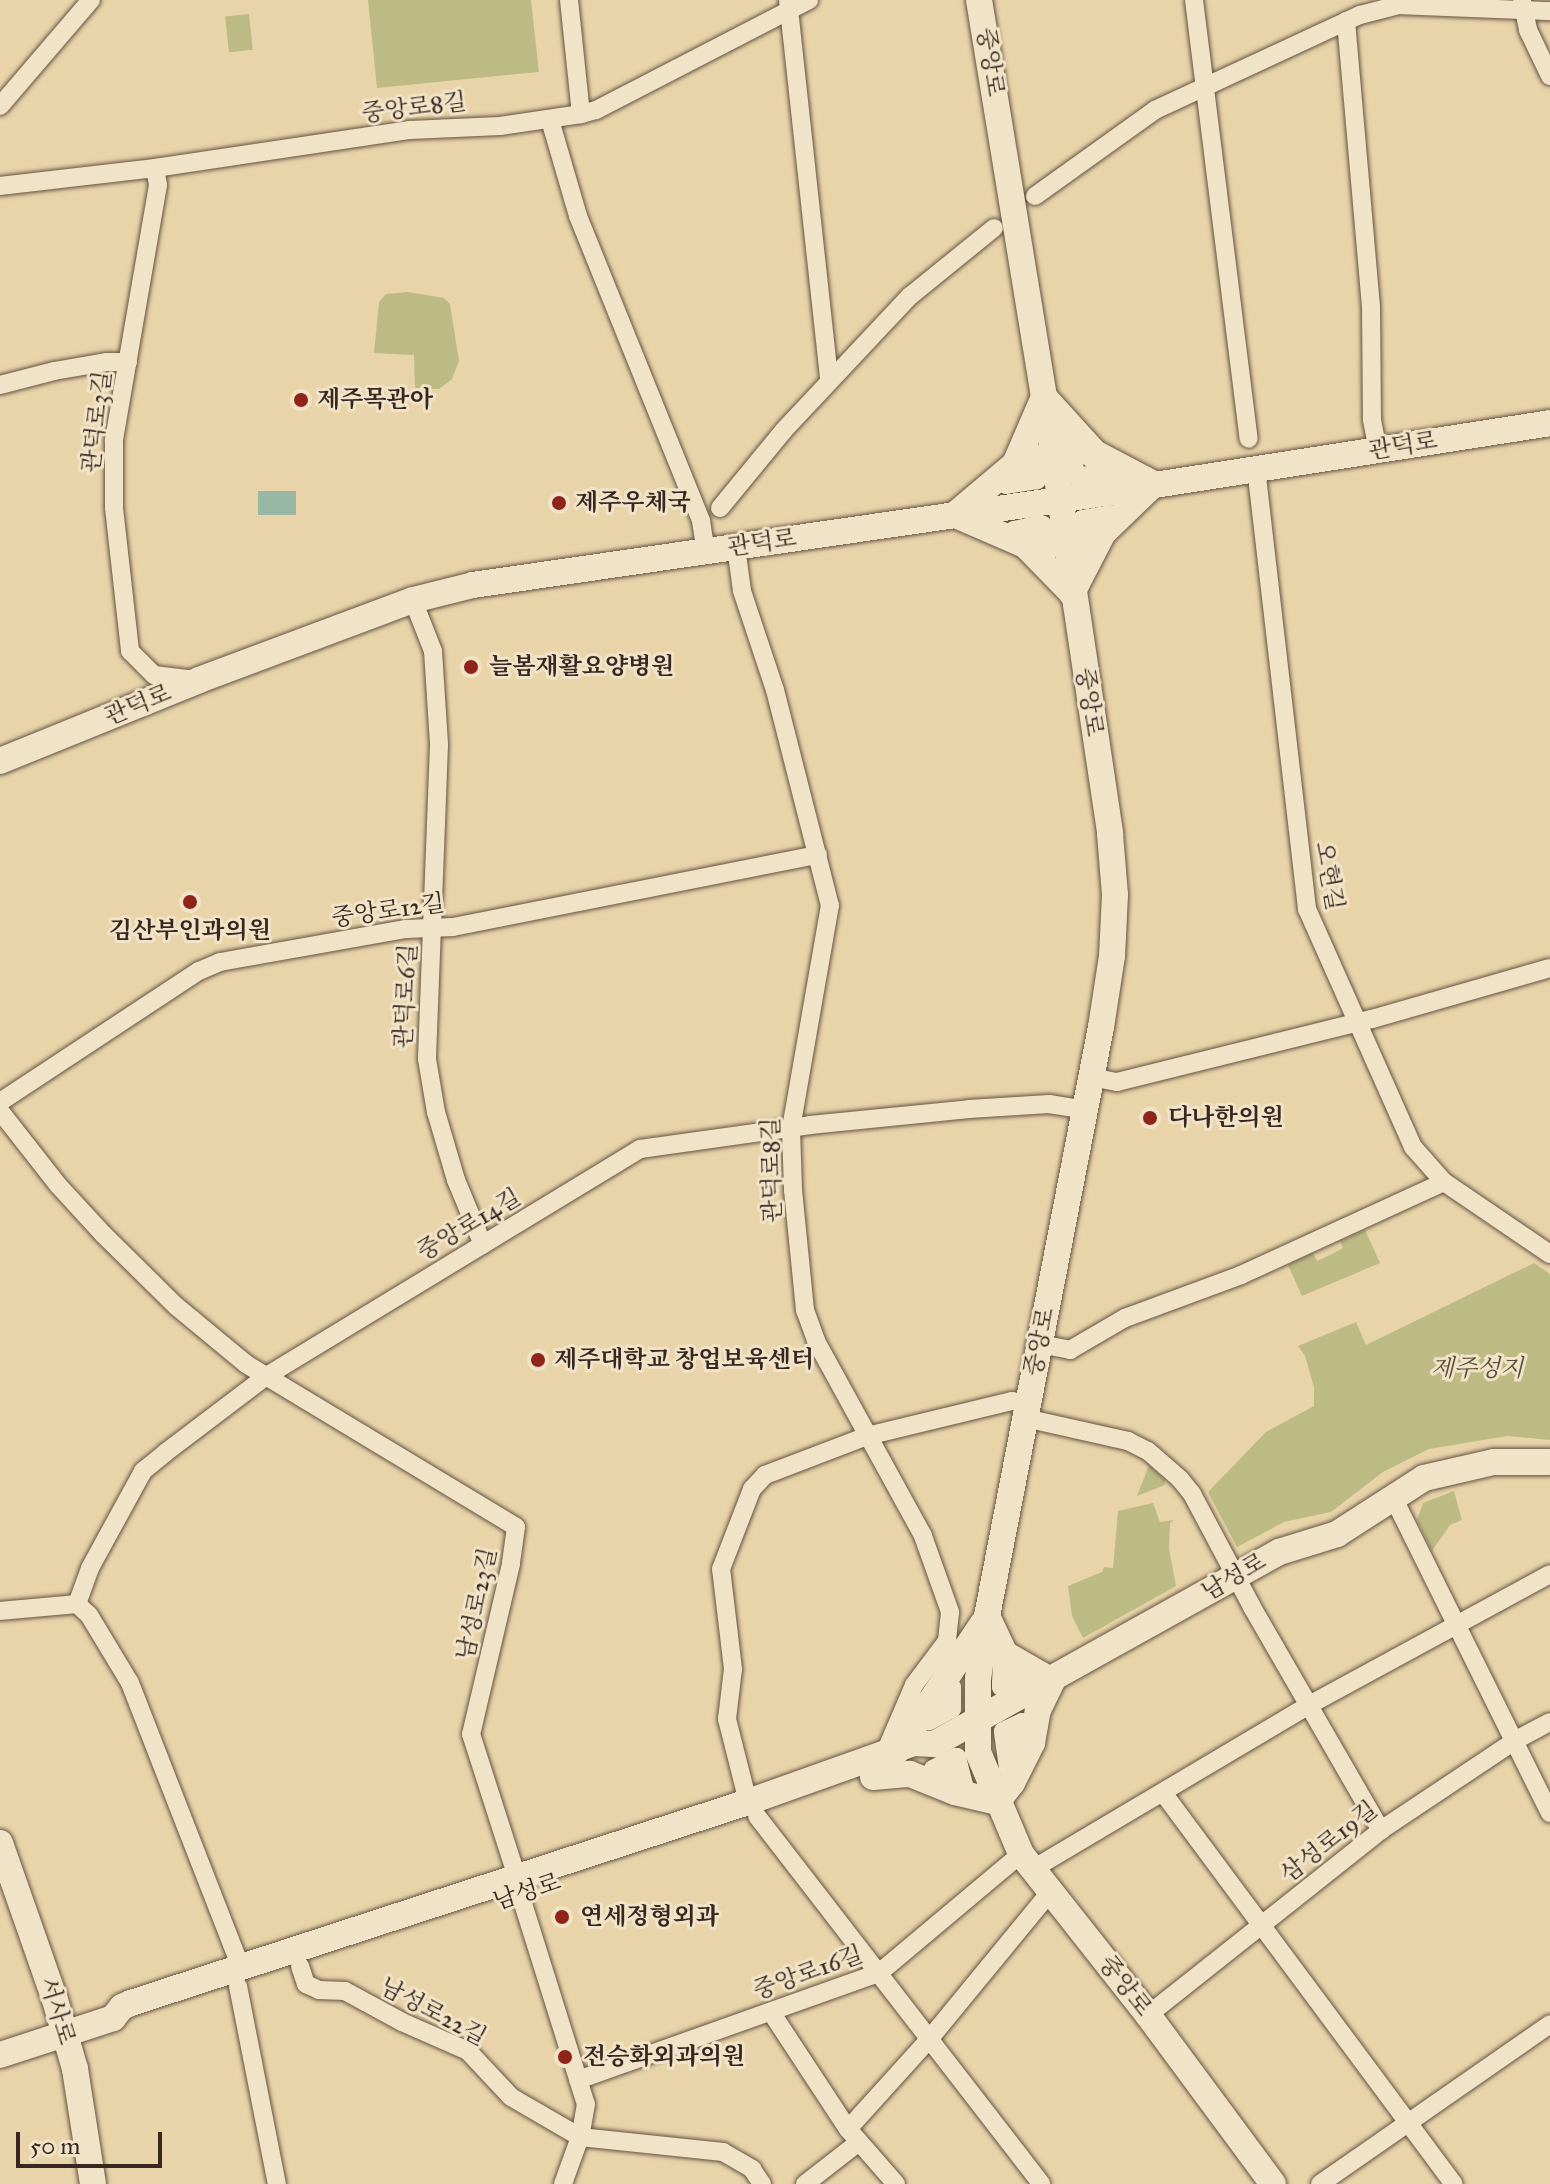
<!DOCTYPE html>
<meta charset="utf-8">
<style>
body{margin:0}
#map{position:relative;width:1550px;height:2184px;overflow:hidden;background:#e9d4a9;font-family:"IM FELL Great Primer","Noto Serif KR",serif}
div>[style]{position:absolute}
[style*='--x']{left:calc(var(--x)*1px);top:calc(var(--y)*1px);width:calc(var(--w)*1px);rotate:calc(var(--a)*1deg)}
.green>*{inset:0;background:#bcbb84;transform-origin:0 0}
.water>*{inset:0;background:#98b8a5;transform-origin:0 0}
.roads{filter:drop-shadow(0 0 2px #645243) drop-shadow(0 0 2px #645243)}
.street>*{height:18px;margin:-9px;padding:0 9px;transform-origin:9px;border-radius:9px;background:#f1e3c7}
.secondary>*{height:26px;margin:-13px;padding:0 13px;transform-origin:13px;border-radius:13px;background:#f1e3c7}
.dots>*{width:22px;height:22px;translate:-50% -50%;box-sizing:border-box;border:4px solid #f1e3c7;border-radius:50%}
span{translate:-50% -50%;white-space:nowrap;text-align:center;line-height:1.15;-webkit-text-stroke:6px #f1e3c7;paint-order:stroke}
.street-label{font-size:24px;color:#382721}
.poi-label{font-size:24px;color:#382721;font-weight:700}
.left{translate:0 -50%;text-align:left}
.park-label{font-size:24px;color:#594c3a;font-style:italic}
.scale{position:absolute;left:16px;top:2132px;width:146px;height:36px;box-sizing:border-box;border:4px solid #382721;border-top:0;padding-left:10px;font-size:24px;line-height:28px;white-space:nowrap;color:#382721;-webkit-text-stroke:6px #f1e3c7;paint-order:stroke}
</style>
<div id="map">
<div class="green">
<div style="clip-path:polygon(368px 0,531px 0,539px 72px,377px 88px)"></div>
<div style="left:249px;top:14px;width:36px;height:24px;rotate:84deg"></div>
<div style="clip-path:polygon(408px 292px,444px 298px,450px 304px,459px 361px,452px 379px,439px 389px,415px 389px,414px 355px,374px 353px,379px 302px,386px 294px)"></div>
<div style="clip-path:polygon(1365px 1230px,1380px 1263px,1302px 1296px,1288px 1265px,1313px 1253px,1317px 1261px,1330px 1255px,1343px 1248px,1340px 1241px)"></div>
<div style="clip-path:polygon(1534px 1263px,1550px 1274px,1550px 1440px,1507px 1436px,1429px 1449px,1383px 1472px,1331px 1512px,1284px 1522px,1237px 1547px,1208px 1492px,1266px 1432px,1314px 1406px,1314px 1387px,1305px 1356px,1298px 1346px,1356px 1322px,1366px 1345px)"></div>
<div style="clip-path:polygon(1149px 1465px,1165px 1480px,1165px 1485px,1137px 1496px)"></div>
<div style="clip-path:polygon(1454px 1491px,1462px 1520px,1450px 1525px,1432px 1551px,1417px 1520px,1423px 1503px)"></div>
<div style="clip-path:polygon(1153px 1503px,1160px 1522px,1174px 1520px,1170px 1523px,1169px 1549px,1176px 1586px,1083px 1638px,1072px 1616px,1068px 1586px,1102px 1572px,1104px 1567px,1113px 1568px,1118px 1511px)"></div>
</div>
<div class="water">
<div style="left:296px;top:491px;width:24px;height:38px;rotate:90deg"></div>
</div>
<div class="roads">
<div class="street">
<div style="--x:569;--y:0;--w:115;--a:84"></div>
<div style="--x:788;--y:0;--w:382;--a:83.8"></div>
<div style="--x:1194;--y:0;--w:442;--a:82.9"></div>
<div style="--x:1522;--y:1;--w:30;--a:78"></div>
<div style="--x:1528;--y:30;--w:51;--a:64.4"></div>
<div style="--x:1346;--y:21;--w:287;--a:85"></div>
<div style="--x:1371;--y:307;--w:113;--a:89.5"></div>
<div style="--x:1372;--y:420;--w:31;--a:79"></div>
<div style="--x:0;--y:106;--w:140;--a:-49.4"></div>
<div style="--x:550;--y:120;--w:100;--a:73.7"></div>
<div style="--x:578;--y:216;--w:329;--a:68"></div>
<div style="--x:701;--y:521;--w:30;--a:81"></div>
<div style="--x:155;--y:168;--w:17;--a:80"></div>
<div style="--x:158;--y:185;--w:260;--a:99.8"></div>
<div style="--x:114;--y:441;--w:67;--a:90"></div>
<div style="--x:114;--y:508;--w:144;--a:83.6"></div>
<div style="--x:130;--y:651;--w:34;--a:45"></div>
<div style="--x:154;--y:675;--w:42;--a:6.8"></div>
<div style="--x:0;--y:186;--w:156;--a:-6.6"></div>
<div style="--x:155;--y:168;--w:258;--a:-8.5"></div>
<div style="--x:410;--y:130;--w:90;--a:-2.5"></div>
<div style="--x:500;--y:126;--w:82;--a:-8.4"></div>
<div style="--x:581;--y:114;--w:16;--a:-15"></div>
<div style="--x:596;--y:110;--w:240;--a:-27.3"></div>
<div style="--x:1035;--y:196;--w:148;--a:-35.6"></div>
<div style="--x:1155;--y:110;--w:226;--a:-24.9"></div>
<div style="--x:1360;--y:15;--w:40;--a:-14.4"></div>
<div style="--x:1399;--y:5;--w:151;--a:2.3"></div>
<div style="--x:0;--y:385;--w:56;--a:-14.5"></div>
<div style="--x:54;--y:371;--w:54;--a:-9.6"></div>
<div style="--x:107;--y:362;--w:21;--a:0"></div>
<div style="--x:1071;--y:440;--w:20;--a:45"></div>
<div style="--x:1085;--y:454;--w:29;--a:38"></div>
<div style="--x:1108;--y:472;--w:32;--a:171"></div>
<div style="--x:1076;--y:477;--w:37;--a:-98"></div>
<div style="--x:1031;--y:450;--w:31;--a:79"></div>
<div style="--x:1037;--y:480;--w:31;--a:171"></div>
<div style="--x:1006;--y:485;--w:22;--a:-51"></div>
<div style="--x:1020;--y:468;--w:21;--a:-59"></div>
<div style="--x:1256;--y:468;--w:444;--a:83.4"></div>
<div style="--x:1307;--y:909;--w:261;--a:66"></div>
<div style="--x:1413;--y:1147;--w:47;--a:48.5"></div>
<div style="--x:1444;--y:1182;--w:128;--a:34.2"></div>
<div style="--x:720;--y:508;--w:101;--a:-50.6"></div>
<div style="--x:784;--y:430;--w:184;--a:-46.8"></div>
<div style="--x:910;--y:296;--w:108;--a:-39"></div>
<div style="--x:1110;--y:514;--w:39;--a:126"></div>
<div style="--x:1087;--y:546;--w:2;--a:180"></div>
<div style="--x:1085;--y:546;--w:27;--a:-96"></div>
<div style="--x:1082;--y:519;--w:28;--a:-10"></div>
<div style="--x:1040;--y:524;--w:3;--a:18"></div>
<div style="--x:1043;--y:525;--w:29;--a:82"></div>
<div style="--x:1047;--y:554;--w:41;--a:-144"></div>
<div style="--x:1014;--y:530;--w:27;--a:-13"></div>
<div style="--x:736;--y:547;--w:44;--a:82.2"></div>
<div style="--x:742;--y:591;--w:104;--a:71.6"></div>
<div style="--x:775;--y:690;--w:222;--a:75.7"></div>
<div style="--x:830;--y:905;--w:227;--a:99.9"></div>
<div style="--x:791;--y:1129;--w:61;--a:88.1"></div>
<div style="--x:793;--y:1190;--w:121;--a:84.3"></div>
<div style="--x:805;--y:1310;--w:33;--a:70"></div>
<div style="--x:816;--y:1341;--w:222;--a:61.2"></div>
<div style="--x:923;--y:1536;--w:81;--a:70.4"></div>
<div style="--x:950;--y:1612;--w:29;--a:96"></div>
<div style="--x:947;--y:1641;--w:55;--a:126.9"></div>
<div style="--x:914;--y:1685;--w:71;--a:113.3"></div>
<div style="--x:413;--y:600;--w:55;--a:68.6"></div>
<div style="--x:433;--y:651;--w:94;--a:86.3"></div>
<div style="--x:439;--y:745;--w:314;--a:92.2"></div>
<div style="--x:427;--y:1059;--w:54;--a:80.4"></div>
<div style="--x:436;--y:1112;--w:71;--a:73.6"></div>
<div style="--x:456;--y:1180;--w:70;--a:67.4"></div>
<div style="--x:1091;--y:1077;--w:26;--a:11"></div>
<div style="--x:1117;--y:1082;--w:263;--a:-13.9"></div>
<div style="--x:1372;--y:1019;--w:185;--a:-16"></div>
<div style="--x:0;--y:1102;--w:238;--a:-33.4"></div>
<div style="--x:199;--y:971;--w:23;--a:-23"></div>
<div style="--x:220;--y:962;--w:189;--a:-10.1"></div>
<div style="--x:406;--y:929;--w:47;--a:-2.4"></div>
<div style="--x:453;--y:927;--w:372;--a:-11.2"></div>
<div style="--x:0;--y:1111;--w:94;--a:51.9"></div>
<div style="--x:58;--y:1185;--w:67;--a:47.4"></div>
<div style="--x:103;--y:1234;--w:103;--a:44.6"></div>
<div style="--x:176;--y:1306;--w:91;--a:39.6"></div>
<div style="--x:246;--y:1364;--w:315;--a:31.1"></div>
<div style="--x:516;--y:1527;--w:37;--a:98"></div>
<div style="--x:511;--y:1564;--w:175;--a:103.2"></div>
<div style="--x:471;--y:1734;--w:150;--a:72.2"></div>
<div style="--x:1040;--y:1344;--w:31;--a:11"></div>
<div style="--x:1070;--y:1350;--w:64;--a:-30.2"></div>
<div style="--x:1125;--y:1318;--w:124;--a:-20.3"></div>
<div style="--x:1241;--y:1275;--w:223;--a:-24.6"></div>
<div style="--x:1025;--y:1418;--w:106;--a:12.6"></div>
<div style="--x:1128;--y:1441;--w:22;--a:27"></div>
<div style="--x:1148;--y:1451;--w:43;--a:41.2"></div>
<div style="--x:1180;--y:1479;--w:19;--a:51"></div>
<div style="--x:1192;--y:1494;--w:128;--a:62"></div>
<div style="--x:1252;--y:1607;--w:258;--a:60"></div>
<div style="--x:1393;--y:1497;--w:353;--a:63.6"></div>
<div style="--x:77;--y:1604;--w:38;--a:-70"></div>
<div style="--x:90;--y:1568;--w:111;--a:-61.3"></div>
<div style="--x:143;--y:1471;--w:28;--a:-39"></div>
<div style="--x:165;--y:1453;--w:126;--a:-37.2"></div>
<div style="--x:265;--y:1377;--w:439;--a:-31.3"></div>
<div style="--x:640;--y:1149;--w:172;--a:-8"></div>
<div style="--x:810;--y:1125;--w:160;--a:-5.7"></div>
<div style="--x:969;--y:1109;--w:80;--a:-3.6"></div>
<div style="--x:1049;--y:1104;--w:36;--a:9"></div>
<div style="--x:77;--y:1604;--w:16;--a:43"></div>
<div style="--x:89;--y:1615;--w:79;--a:58.9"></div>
<div style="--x:130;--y:1683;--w:306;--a:68.7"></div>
<div style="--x:0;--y:1611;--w:77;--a:-5.2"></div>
<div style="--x:1002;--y:1663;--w:23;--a:34"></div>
<div style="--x:1021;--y:1676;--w:23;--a:151"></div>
<div style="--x:1001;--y:1687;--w:4;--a:-90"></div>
<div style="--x:1001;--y:1683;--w:20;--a:-87"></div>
<div style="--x:952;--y:1687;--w:22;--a:90"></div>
<div style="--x:952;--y:1709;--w:26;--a:152"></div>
<div style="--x:929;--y:1721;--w:1;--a:-90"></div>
<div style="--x:929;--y:1720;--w:40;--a:-55.1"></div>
<div style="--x:1022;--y:1722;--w:1;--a:90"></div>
<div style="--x:1022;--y:1723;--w:47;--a:107.3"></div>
<div style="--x:1008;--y:1768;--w:37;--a:-98"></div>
<div style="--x:1003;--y:1731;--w:21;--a:-25"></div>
<div style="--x:956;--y:1757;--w:1;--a:0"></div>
<div style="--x:957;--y:1757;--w:29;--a:76"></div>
<div style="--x:964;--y:1785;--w:35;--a:-153"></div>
<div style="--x:933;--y:1769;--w:26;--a:-28"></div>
<div style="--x:1164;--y:1794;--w:486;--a:53.4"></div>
<div style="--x:748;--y:1802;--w:86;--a:-104.2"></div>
<div style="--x:727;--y:1719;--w:50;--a:-83.2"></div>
<div style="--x:733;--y:1669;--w:101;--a:-96.8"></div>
<div style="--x:721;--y:1569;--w:86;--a:-68.8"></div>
<div style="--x:752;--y:1489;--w:19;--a:-47"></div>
<div style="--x:765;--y:1475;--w:109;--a:-20.9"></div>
<div style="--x:867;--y:1436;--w:149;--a:-13.6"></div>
<div style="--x:1012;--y:1401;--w:16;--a:11"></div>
<div style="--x:757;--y:1816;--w:465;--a:52.3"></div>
<div style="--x:1033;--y:1869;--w:321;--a:-30.7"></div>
<div style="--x:1309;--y:1705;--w:274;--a:-28.5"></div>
<div style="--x:520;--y:1894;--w:220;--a:72.6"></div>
<div style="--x:586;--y:2104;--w:34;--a:100"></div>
<div style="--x:580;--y:2137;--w:50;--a:109.9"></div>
<div style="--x:300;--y:1966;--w:19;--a:72"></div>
<div style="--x:306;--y:1984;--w:14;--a:25"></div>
<div style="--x:319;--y:1990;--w:26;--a:2"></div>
<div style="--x:345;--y:1991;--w:65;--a:28.5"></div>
<div style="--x:402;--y:2022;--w:72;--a:23.7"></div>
<div style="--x:468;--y:2051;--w:63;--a:46.9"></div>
<div style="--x:511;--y:2097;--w:80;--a:30.1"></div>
<div style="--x:580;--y:2137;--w:144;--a:6"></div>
<div style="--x:723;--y:2152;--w:34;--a:30"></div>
<div style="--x:752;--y:2169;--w:18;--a:56"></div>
<div style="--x:238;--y:1986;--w:202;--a:78.9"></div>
<div style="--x:771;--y:2012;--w:140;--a:56.7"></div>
<div style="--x:848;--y:2129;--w:73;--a:48.9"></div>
<div style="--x:1148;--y:2015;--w:298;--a:-38.4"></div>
<div style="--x:1381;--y:1830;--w:162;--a:-33.7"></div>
<div style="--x:1516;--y:1740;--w:38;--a:-28"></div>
<div style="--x:578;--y:2080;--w:319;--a:-19.6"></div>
<div style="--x:879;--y:1973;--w:185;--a:-40"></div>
<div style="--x:848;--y:2129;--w:124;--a:-47.9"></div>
<div style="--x:931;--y:2037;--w:189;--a:-50.6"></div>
<div style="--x:805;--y:2184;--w:68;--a:-37.9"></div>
<div style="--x:1320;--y:2184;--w:280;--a:-34.8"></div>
</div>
<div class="secondary">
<div style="--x:979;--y:0;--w:470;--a:80.7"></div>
<div style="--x:1055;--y:464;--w:374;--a:81.5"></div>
<div style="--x:1110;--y:834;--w:61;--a:85.3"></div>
<div style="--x:1115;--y:895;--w:61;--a:92.8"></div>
<div style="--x:1112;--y:956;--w:72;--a:98.8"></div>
<div style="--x:1101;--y:1027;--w:600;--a:100.95"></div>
<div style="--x:987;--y:1616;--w:64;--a:98.1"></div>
<div style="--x:978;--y:1679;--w:73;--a:90"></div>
<div style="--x:978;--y:1752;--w:111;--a:67.1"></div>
<div style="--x:1021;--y:1854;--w:205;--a:51.7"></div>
<div style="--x:1148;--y:2015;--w:210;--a:53.5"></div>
<div style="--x:957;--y:513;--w:76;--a:-40.2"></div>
<div style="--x:1015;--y:464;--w:73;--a:-66.6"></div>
<div style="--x:1044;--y:397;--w:76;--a:47.7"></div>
<div style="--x:1095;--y:453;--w:67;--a:27.7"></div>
<div style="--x:1154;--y:484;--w:71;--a:136.1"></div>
<div style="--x:1103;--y:533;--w:68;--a:117.3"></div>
<div style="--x:958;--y:516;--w:73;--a:23.4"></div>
<div style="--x:1025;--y:545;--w:67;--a:45.6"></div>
<div style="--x:0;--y:761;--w:215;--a:-22.1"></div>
<div style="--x:199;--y:680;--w:228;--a:-20.5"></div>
<div style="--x:413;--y:600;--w:62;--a:-14"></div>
<div style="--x:473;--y:585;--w:592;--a:-8.25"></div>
<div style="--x:1059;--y:500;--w:497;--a:-8.9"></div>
<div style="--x:897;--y:1751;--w:154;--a:-56.1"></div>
<div style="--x:873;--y:1777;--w:37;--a:-5"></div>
<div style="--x:910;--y:1774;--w:48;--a:21.8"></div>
<div style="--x:955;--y:1792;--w:43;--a:13.4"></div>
<div style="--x:997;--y:1802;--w:24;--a:-52"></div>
<div style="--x:1012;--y:1783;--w:45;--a:-63.4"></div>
<div style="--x:1032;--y:1743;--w:34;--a:-80"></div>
<div style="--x:1038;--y:1710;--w:32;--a:-64"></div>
<div style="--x:1052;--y:1681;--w:54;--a:-150.1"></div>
<div style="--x:1005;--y:1654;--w:42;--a:-115.3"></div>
<div style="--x:0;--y:1843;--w:166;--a:70.7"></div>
<div style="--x:55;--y:2000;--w:72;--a:73.8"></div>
<div style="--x:75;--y:2069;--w:116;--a:81.1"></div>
<div style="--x:0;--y:2055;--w:119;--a:-18.1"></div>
<div style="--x:113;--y:2018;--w:14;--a:-51"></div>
<div style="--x:122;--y:2007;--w:10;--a:-24"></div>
<div style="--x:131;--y:2003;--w:649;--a:-18.04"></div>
<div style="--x:748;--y:1802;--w:176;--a:-19.6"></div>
<div style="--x:914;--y:1743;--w:20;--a:3"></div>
<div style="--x:934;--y:1744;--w:395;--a:-29.1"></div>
<div style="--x:1279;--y:1552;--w:61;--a:-17.2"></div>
<div style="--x:1337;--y:1534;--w:103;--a:-32.8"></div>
<div style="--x:1424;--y:1478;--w:72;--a:-12.9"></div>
<div style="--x:1494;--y:1462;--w:56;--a:0"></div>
</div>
</div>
<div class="dots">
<div style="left:301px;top:400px;background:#8f2418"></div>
<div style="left:559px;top:503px;background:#8f2418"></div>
<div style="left:471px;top:667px;background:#8f2418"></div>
<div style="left:190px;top:902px;background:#8f2418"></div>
<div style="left:1150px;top:1118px;background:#8f2418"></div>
<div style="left:538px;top:1360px;background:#8f2418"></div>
<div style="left:562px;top:1917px;background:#8f2418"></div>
<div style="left:565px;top:2057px;background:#8f2418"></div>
</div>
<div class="street-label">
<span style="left:990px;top:62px;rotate:81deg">중앙로</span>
<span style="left:414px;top:108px;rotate:-7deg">중앙로8길</span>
<span style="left:97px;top:422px;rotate:-83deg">관덕로3길</span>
<span style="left:1403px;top:446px;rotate:-9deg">관덕로</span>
<span style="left:762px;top:543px;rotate:-8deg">관덕로</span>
<span style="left:1089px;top:702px;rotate:81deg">중앙로</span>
<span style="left:138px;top:705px;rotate:-22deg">관덕로</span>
<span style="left:1329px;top:876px;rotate:80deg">오현길</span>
<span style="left:388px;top:911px;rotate:-8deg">중앙로12길</span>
<span style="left:406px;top:996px;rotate:-87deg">관덕로6길</span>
<span style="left:772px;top:1170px;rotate:-91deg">관덕로8길</span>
<span style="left:469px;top:1225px;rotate:-31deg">중앙로14길</span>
<span style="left:1040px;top:1342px;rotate:-79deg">중앙로</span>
<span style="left:1234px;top:1577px;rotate:-30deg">남성로</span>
<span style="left:477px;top:1604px;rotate:-78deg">남성로23길</span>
<span style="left:1329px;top:1842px;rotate:-38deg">삼성로19길</span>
<span style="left:527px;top:1892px;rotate:-18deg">남성로</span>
<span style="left:808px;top:1973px;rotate:-20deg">중앙로16길</span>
<span style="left:1125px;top:1986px;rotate:52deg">중앙로</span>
<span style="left:57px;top:2011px;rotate:73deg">서사로</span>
<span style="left:433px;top:2012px;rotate:28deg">남성로22길</span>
</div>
<div class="poi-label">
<span class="left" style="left:317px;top:400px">제주목관아</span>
<span class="left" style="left:575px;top:503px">제주우체국</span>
<span class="left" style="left:489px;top:667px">늘봄재활요양병원</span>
<span style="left:190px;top:931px">김산부인과의원</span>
<span class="left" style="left:1168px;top:1118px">다나한의원</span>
<span class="left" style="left:554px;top:1360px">제주대학교 창업보육센터</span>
<span class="left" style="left:580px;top:1917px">연세정형외과</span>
<span class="left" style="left:583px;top:2057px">전승화외과의원</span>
</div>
<div class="park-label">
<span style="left:1477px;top:1369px">제주성지</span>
</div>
<div class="scale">50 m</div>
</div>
